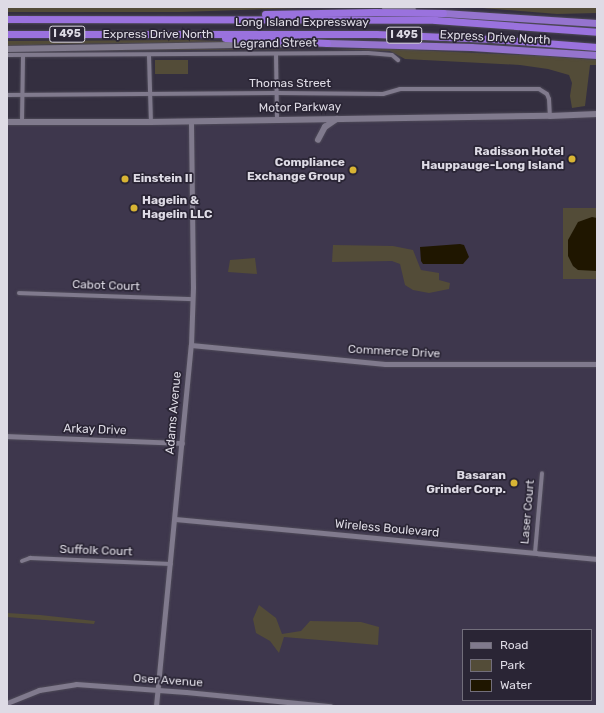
<!DOCTYPE html>
<style>
body{margin:0}
#map{position:relative;width:604px;height:713px;overflow:hidden;background:#342f40;font-family:Rubik,sans-serif}
div>[style]{position:absolute}
[style*='--x']{left:calc(var(--x)*1px);top:calc(var(--y)*1px);width:calc(var(--w)*1px);rotate:calc(var(--a)*1deg)}
.built>*{inset:0;background:#3e374d}
.green>*{inset:0;background:#534c38;transform-origin:0 0}
.water>*{inset:0;background:#1f1600}
.roads{filter:drop-shadow(0 0 1px #4e4a58) drop-shadow(0 0 1px #4e4a58)}
.minor>*{height:4px;margin:-2px;padding:0 2px;transform-origin:2px;border-radius:2px;background:#807a8d}
.tertiary>*{height:5px;margin:-2.5px;padding:0 2.5px;transform-origin:2.5px;border-radius:2.5px;background:#807a8d}
.secondary>*{height:5.5px;margin:-2.75px;padding:0 2.75px;transform-origin:2.75px;border-radius:2.75px;background:#807a8d}
.trunk>*{height:7px;margin:-3.5px;padding:0 3.5px;transform-origin:3.5px;border-radius:3.5px;background:#9574ce}
.motorway>*{height:7px;margin:-3.5px;padding:0 3.5px;transform-origin:3.5px;border-radius:3.5px;background:#9a72de}
.dots>*{width:11px;height:11px;translate:-50% -50%;box-sizing:border-box;border:2px solid #2a2535;border-radius:50%}
span{translate:-50% -50%;white-space:nowrap;text-align:center;line-height:1.15;-webkit-text-stroke:3.5px #2a2535;paint-order:stroke}
.shield-label span{padding:1px 3px;background:#2a2535;border:1px solid;border-radius:3px;-webkit-text-stroke-width:0}
.shield-label{font-size:11px;color:#dedbe5;font-weight:700}
.street-label{font-size:12px;color:#dedbe5}
.poi-label{font-size:12px;color:#dedbe5;font-weight:700}
.right{translate:-100% -50%;text-align:right}
.left{translate:0 -50%;text-align:left}
.frame{position:absolute;inset:0;border:8px solid #dedbe5;pointer-events:none}
.legend{position:absolute;left:462px;top:629px;width:130px;height:72px;box-sizing:border-box;background:#2a2535;border:1px solid #726e7b;margin:0;padding:5px 7px;list-style:none;font-size:12px;color:#dedbe5}
.legend li{display:flex;align-items:center;gap:8px;height:20px}
.legend b{width:20px;border:1px solid #726e7b}
</style>
<div id="map">
<div class="built">
<div style="clip-path:polygon(evenodd,597px 115px,597px 706px,7px 706px,7px 122px,597px 115px,463px 630px,591px 630px,591px 700px,463px 700px,463px 630px)"></div>
</div>
<div class="green">
<div style="clip-path:polygon(7px 7px,335px 7px,180px 12px,7px 12px)"></div>
<div style="clip-path:polygon(470px 7px,577px 7px,597px 8px,597px 13px,557px 14px)"></div>
<div style="clip-path:polygon(193px 40px,239px 42px,58px 44px,7px 46px,7px 41px)"></div>
<div style="clip-path:polygon(116px 49px,390px 49px,543px 56px,597px 60px,597px 65px,590px 65px,585px 106px,572px 108px,570px 96px,572px 83px,569px 75px,548px 69px,520px 65px,405px 59px,390px 51px,330px 49px,35px 51px)"></div>
<div style="left:155px;top:60px;width:33px;height:14px"></div>
<div style="left:563px;top:208px;width:34px;height:71px"></div>
<div style="clip-path:polygon(333px 245px,393px 246px,413px 250px,421px 270px,439px 273px,439px 280px,450px 283px,449px 289px,429px 293px,413px 290px,405px 285px,400px 264px,392px 261px,332px 262px)"></div>
<div style="clip-path:polygon(255px 258px,257px 274px,228px 272px,230px 260px)"></div>
<div style="clip-path:polygon(259px 605px,276px 618px,282px 634px,301px 631px,310px 621px,361px 622px,379px 627px,378px 645px,284px 637px,279px 653px,270px 641px,256px 633px,253px 619px)"></div>
<div style="clip-path:polygon(7px 613px,40px 615px,95px 621px,94px 624px,7px 617px)"></div>
</div>
<div class="water">
<div style="clip-path:polygon(592px 217px,597px 218px,597px 271px,578px 270px,573px 266px,568px 256px,568px 240px,578px 222px)"></div>
<div style="clip-path:polygon(460px 244px,464px 245px,469px 257px,463px 264px,423px 264px,421px 261px,420px 247px)"></div>
</div>
<div class="roads">
<div class="minor">
<div style="--x:276;--y:54;--w:66;--a:89.1"></div>
<div style="--x:7;--y:55;--w:361;--a:-0.3"></div>
<div style="--x:368;--y:53;--w:24;--a:5"></div>
<div style="--x:392;--y:55;--w:8;--a:40"></div>
<div style="--x:149;--y:56;--w:66;--a:88.3"></div>
<div style="--x:7;--y:95;--w:270;--a:-0.4"></div>
<div style="--x:277;--y:93;--w:106;--a:0.5"></div>
<div style="--x:383;--y:94;--w:18;--a:-16"></div>
<div style="--x:400;--y:89;--w:139;--a:0"></div>
<div style="--x:539;--y:89;--w:9;--a:32"></div>
<div style="--x:547;--y:94;--w:5;--a:68"></div>
<div style="--x:549;--y:99;--w:17;--a:87"></div>
<div style="--x:22;--y:121;--w:66;--a:-89.1"></div>
<div style="--x:19;--y:293;--w:174;--a:2"></div>
<div style="--x:535;--y:553;--w:80;--a:-85"></div>
<div style="--x:22;--y:561;--w:9;--a:-21"></div>
<div style="--x:30;--y:558;--w:141;--a:2.4"></div>
</div>
<div class="tertiary">
<div style="--x:191;--y:345;--w:195;--a:5.6"></div>
<div style="--x:385;--y:364;--w:212;--a:0"></div>
<div style="--x:7;--y:436;--w:175;--a:2.3"></div>
<div style="--x:175;--y:519;--w:424;--a:5.4"></div>
<div style="--x:7;--y:703;--w:35;--a:-22"></div>
<div style="--x:39;--y:690;--w:37;--a:-9"></div>
<div style="--x:76;--y:684;--w:110;--a:4.2"></div>
<div style="--x:186;--y:692;--w:145;--a:5.6"></div>
<div style="--x:156;--y:706;--w:363;--a:-84.5"></div>
<div style="--x:191;--y:345;--w:58;--a:-88"></div>
<div style="--x:193;--y:287;--w:166;--a:-90.7"></div>
</div>
<div class="secondary">
<div style="--x:385;--y:7;--w:28;--a:6"></div>
<div style="--x:7;--y:49;--w:298;--a:-1"></div>
<div style="--x:7;--y:122;--w:144;--a:0"></div>
<div style="--x:151;--y:122;--w:399;--a:-0.9"></div>
<div style="--x:550;--y:116;--w:47;--a:-2.4"></div>
<div style="--x:318;--y:140;--w:15;--a:-62"></div>
<div style="--x:325;--y:127;--w:14;--a:-34"></div>
</div>
<div class="trunk">
<div style="--x:443;--y:13;--w:154;--a:3.7"></div>
<div style="--x:327;--y:43;--w:144;--a:1.6"></div>
<div style="--x:471;--y:47;--w:126;--a:3.6"></div>
</div>
<div class="motorway">
<div style="--x:265;--y:14;--w:110;--a:-1"></div>
<div style="--x:375;--y:12;--w:68;--a:0.8"></div>
<div style="--x:7;--y:19;--w:428;--a:0.1"></div>
<div style="--x:435;--y:20;--w:162;--a:4.2"></div>
<div style="--x:7;--y:34;--w:369;--a:0"></div>
<div style="--x:376;--y:34;--w:116;--a:2.5"></div>
<div style="--x:492;--y:39;--w:105;--a:4.4"></div>
<div style="--x:225;--y:38;--w:102;--a:2.8"></div>
</div>
</div>
<div class="dots">
<div style="left:572px;top:159px;background:#d8b434"></div>
<div style="left:353px;top:170px;background:#d8b434"></div>
<div style="left:125px;top:179px;background:#d8b434"></div>
<div style="left:134px;top:208px;background:#d8b434"></div>
<div style="left:514px;top:483px;background:#d8b434"></div>
</div>
<div class="shield-label">
<span style="left:67px;top:34px">I 495</span>
<span style="left:404px;top:35px">I 495</span>
</div>
<div class="street-label">
<span style="left:302px;top:23px">Long Island Expressway</span>
<span style="left:158px;top:35px">Express Drive North</span>
<span style="left:495px;top:38px;rotate:3deg">Express Drive North</span>
<span style="left:275px;top:44px;rotate:-1deg">Legrand Street</span>
<span style="left:290px;top:84px">Thomas Street</span>
<span style="left:300px;top:108px;rotate:-1deg">Motor Parkway</span>
<span style="left:106px;top:286px;rotate:2deg">Cabot Court</span>
<span style="left:394px;top:352px;rotate:3deg">Commerce Drive</span>
<span style="left:174px;top:413px;rotate:-85deg">Adams Avenue</span>
<span style="left:95px;top:430px;rotate:2deg">Arkay Drive</span>
<span style="left:528px;top:512px;rotate:-85deg">Laser Court</span>
<span style="left:387px;top:529px;rotate:5deg">Wireless Boulevard</span>
<span style="left:96px;top:551px;rotate:2deg">Suffolk Court</span>
<span style="left:168px;top:681px;rotate:4deg">Oser Avenue</span>
</div>
<div class="poi-label">
<span class="right" style="left:564px;top:159px">Radisson Hotel<br>Hauppauge-Long Island</span>
<span class="right" style="left:345px;top:170px">Compliance<br>Exchange Group</span>
<span class="left" style="left:133px;top:179px">Einstein II</span>
<span class="left" style="left:142px;top:208px">Hagelin &amp;<br>Hagelin LLC</span>
<span class="right" style="left:506px;top:483px">Basaran<br>Grinder Corp.</span>
</div>
<div class="frame"></div>
<ul class="legend">
<li><b style="height:5px;background:#807a8d"></b>Road</li>
<li><b style="height:11px;background:#534c38"></b>Park</li>
<li><b style="height:11px;background:#1f1600"></b>Water</li>
</ul>
</div>
